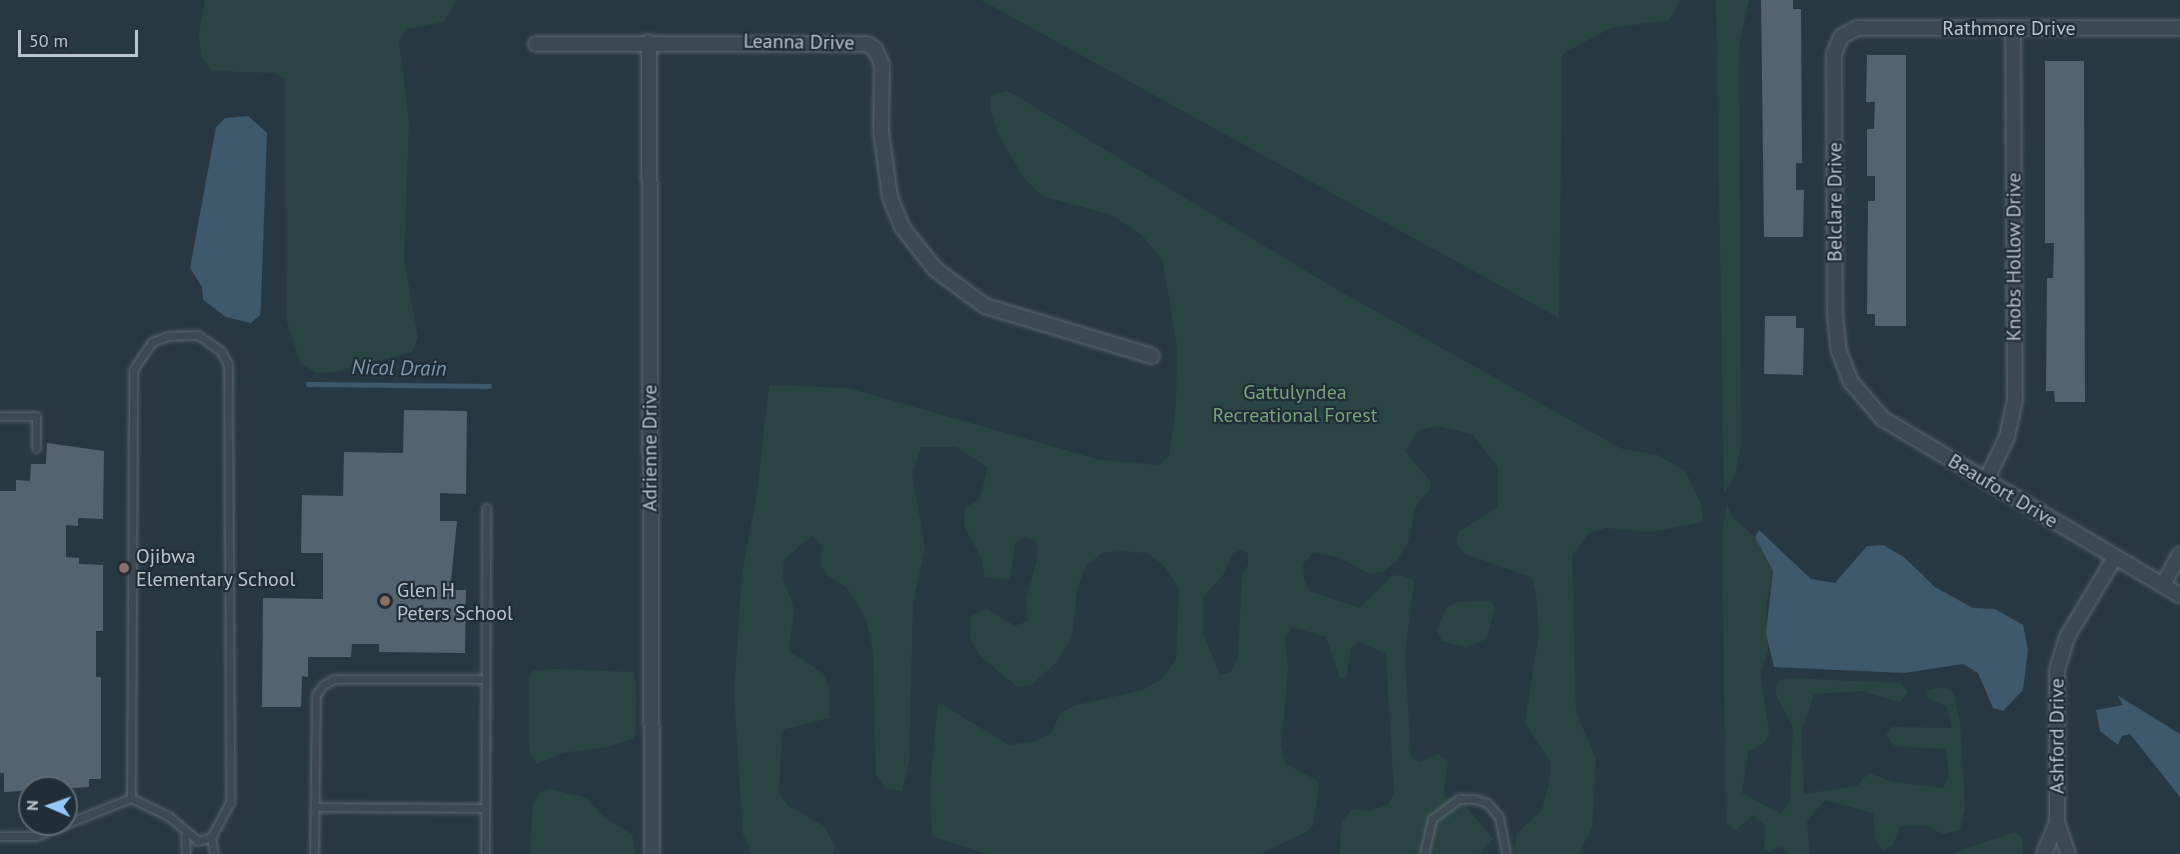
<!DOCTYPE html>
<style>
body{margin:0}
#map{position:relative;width:2180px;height:854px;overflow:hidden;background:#283843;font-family:"PT Sans",sans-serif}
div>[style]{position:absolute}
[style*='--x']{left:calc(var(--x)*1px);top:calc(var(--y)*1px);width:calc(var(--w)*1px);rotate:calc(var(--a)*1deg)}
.green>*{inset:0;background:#2a4443}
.water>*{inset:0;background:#3e586c}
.stream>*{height:4.5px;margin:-2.25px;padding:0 2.25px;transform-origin:2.25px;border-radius:2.25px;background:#3e586c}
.building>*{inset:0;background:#546370}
.roads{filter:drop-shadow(0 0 2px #5b6770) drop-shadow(0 0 2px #5b6770)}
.lane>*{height:7px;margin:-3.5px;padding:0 3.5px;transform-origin:3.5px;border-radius:3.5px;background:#3c4953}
.street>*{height:14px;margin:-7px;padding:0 7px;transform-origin:7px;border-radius:7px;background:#3c4953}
.dots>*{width:16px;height:16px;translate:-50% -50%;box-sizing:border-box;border:3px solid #212e38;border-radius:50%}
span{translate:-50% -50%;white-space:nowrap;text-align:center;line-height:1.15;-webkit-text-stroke:4.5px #212e38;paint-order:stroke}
.street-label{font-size:20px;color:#bac4cd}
.park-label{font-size:20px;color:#78a27c}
.poi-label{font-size:20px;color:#bac4cd}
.left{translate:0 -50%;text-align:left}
.water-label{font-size:21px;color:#7b98af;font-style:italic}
.north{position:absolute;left:18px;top:776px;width:60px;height:60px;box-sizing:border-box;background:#212e38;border:2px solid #5e6a74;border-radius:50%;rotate:272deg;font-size:16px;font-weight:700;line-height:24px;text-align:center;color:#bac4cd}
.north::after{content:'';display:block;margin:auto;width:21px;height:27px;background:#94c9f7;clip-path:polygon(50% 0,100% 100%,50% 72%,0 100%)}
.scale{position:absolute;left:18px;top:30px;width:120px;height:27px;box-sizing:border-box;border:3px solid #bac4cd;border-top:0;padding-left:8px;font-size:18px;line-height:21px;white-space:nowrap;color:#bac4cd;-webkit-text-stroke:4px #212e38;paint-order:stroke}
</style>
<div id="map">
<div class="green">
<div style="clip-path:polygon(205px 0,456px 0,444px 22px,406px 29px,399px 41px,409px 122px,404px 258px,418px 338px,412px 352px,334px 372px,316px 373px,300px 362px,286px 318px,285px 79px,275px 73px,212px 71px,201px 57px,199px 33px)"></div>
<div style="clip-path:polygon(981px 0,1679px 0,1679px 3px,1669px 20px,1611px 28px,1562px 54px,1559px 318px)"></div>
<div style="clip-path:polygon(1716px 0,1749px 0,1739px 46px,1741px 445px,1735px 475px,1724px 493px)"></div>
<div style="clip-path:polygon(evenodd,1008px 91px,1329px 285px,1622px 449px,1658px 455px,1686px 472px,1702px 507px,1703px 522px,1650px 532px,1606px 528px,1589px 533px,1572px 555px,1576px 713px,1596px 758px,1592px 827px,1579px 854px,1513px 854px,1517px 833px,1542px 810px,1550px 779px,1550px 761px,1525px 723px,1539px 633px,1536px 594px,1532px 577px,1465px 554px,1456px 542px,1458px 532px,1498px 507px,1498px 467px,1472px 434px,1438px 426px,1419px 430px,1405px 451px,1430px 481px,1430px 488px,1415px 508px,1408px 543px,1397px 560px,1383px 572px,1370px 574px,1338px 557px,1313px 552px,1303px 564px,1304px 578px,1309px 591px,1359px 608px,1392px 576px,1401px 575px,1414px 581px,1405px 656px,1411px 758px,1420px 762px,1438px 754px,1448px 762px,1443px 795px,1463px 803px,1493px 839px,1479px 854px,1340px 854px,1341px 823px,1352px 809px,1370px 811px,1388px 804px,1394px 794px,1386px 654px,1358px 641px,1351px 648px,1346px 678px,1340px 678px,1326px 637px,1292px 627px,1285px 638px,1288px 670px,1281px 746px,1285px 763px,1316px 780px,1319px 788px,1313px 826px,1306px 832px,1260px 854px,987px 854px,932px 836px,930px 788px,938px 702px,1009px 745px,1037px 741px,1052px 732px,1060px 714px,1073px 706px,1143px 690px,1162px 679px,1176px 660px,1179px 588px,1163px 565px,1147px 553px,1121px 551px,1102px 553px,1086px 566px,1077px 588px,1072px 637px,1056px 663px,1032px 684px,1018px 687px,981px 657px,971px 641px,970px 616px,987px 609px,1015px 626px,1028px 621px,1026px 600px,1038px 555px,1036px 541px,1024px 537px,1015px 543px,1010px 579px,985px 578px,981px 557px,964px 526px,965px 508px,980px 499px,988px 467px,956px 447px,921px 447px,912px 473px,925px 548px,913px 603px,909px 762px,902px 791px,886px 788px,876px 775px,873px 652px,866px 618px,847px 588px,828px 576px,821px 566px,822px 546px,812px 536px,784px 559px,783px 578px,794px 609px,789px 651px,824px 674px,830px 691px,829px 718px,782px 730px,779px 793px,787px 805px,824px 826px,835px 847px,833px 854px,752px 854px,743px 834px,734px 693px,742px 574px,757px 493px,769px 385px,848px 388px,1100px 460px,1159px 465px,1169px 456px,1176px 405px,1177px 345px,1163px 261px,1143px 236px,1112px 215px,1042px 196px,1024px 178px,999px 136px,990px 109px,991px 95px,1008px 91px,1241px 550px,1248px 553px,1248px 565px,1242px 575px,1238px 657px,1231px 672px,1220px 675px,1203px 633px,1203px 597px,1223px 575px,1233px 553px,1241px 550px)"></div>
<div style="clip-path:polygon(1727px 505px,1733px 518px,1755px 537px,1773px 571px,1766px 606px,1768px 651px,1760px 672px,1769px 732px,1765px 742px,1748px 752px,1742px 793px,1781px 814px,1790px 801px,1793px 727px,1775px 693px,1779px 680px,1789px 678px,1901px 683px,1908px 692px,1900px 702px,1862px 691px,1814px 694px,1801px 732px,1804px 794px,1857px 786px,1869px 773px,1892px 782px,1943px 788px,1949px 776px,1946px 749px,1895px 746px,1886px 734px,1892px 727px,1952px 728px,1947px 706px,1928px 699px,1927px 691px,1944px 687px,1953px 692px,1960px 723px,1965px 809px,1960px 830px,1942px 834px,1925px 825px,1900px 826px,1893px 845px,1883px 850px,1875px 838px,1873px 813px,1825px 800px,1807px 821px,1810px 854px,1787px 854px,1782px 846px,1769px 852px,1764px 847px,1766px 826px,1753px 815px,1736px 830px,1726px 823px,1722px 531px)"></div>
<div style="clip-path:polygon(1490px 601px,1495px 606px,1487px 639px,1466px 647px,1442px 641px,1437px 630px,1446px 608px,1457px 602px)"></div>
<div style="clip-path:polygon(556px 669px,633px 672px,637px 697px,634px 738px,608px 747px,562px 753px,537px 764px,529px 750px,529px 679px,532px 671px)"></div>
<div style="clip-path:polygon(550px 789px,586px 798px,605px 818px,632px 834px,635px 854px,530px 854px,533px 805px,540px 792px)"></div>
<div style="clip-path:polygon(2014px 832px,2023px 839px,2022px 854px,1951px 854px)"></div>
</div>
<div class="water">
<div style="clip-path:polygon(248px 116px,267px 133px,261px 304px,260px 315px,251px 323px,226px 317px,203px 300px,202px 287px,190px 268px,216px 127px,225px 118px)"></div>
<div style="clip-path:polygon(1759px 530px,1811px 579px,1835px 583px,1867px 546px,1883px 545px,1904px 557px,1935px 587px,1973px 608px,1995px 609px,2023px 625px,2028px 650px,2023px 690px,2003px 711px,1993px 708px,1978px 673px,1963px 664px,1904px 673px,1774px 667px,1766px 633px,1773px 571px,1755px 537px)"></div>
<div style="clip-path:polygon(2117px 695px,2180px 734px,2180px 797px,2130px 734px,2122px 736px,2118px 745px,2100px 731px,2096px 710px,2123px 705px)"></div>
</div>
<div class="stream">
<div style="--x:308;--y:384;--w:181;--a:0.6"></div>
</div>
<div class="building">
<div style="clip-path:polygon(1761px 0,1793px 0,1793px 9px,1801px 9px,1802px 163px,1796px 163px,1796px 190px,1804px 190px,1803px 237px,1764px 237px)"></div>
<div style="clip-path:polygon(1867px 55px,1906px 55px,1906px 326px,1875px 326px,1875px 314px,1867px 314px,1868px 201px,1875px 201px,1875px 176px,1867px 176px,1867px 129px,1874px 129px,1875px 102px,1866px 102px)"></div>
<div style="clip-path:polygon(2045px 61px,2084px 61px,2085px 402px,2055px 402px,2054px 391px,2046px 391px,2047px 278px,2053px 278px,2054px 243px,2045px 243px)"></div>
<div style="clip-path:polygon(1765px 316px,1796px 316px,1796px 328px,1804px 328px,1803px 375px,1764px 374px)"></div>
<div style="clip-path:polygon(404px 410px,467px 411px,466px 494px,440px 493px,440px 521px,457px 521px,450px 590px,466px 590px,465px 653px,379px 652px,379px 644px,352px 644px,351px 657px,308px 657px,308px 677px,302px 676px,301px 707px,262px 707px,263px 598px,323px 599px,323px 553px,301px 553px,302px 495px,343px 496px,344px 452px,403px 453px)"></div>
<div style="clip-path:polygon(47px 443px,104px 451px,103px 519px,78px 518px,78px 526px,66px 525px,66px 557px,79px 558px,79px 564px,103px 565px,103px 631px,96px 631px,96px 677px,101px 677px,101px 779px,89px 779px,89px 787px,4px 792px,4px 773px,0 773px,0 491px,16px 491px,16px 480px,30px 481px,31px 464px,46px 464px)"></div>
</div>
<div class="roads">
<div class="lane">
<div style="--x:198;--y:335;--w:28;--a:35"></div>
<div style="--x:221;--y:351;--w:15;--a:62"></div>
<div style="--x:228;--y:364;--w:438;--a:89.7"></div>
<div style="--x:230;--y:802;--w:40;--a:118"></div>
<div style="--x:211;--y:837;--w:14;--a:163"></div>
<div style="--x:198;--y:841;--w:39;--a:-140"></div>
<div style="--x:168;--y:816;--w:41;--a:-154.1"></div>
<div style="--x:131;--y:798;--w:428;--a:-89.7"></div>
<div style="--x:133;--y:370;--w:34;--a:-56"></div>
<div style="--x:152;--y:342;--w:17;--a:-21"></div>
<div style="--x:168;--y:336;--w:30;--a:-2"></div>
<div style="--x:0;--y:416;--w:36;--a:0"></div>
<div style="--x:36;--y:416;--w:32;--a:90"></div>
<div style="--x:315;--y:807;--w:170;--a:0.3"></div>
<div style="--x:0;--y:836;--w:36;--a:0"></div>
<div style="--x:36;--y:836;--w:102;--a:-21.8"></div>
<div style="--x:185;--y:836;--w:18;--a:87"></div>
<div style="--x:211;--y:837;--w:17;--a:80"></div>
<div style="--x:314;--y:854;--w:159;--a:-89.3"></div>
<div style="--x:316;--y:695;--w:12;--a:-55"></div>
<div style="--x:323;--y:685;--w:13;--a:-29"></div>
<div style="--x:334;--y:679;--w:151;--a:0"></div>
<div style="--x:485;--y:854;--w:346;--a:-89.8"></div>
<div style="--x:1424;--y:854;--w:36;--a:-77"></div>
<div style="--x:1432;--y:819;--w:34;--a:-37"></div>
<div style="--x:1459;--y:799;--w:16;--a:0"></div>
<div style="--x:1475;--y:799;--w:13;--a:18"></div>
<div style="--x:1487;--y:803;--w:18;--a:49"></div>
<div style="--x:1499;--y:817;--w:38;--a:79"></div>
</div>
<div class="street">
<div style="--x:2180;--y:28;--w:323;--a:180"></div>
<div style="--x:1857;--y:28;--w:18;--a:151"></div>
<div style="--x:1841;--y:37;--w:18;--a:112"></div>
<div style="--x:1834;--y:54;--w:261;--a:89.8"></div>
<div style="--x:1835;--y:315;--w:36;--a:84"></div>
<div style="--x:1839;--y:351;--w:33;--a:69"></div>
<div style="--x:1851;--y:382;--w:49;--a:49.1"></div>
<div style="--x:1883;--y:419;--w:345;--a:30.7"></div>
<div style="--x:649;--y:42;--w:812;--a:89.79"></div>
<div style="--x:536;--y:44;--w:331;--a:0"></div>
<div style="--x:867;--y:44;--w:9;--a:32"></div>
<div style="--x:875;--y:49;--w:17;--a:66"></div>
<div style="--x:882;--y:65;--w:66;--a:90.9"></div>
<div style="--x:881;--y:131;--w:67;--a:82.2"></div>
<div style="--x:890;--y:197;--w:32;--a:68"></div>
<div style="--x:902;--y:227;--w:53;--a:51.8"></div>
<div style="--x:935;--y:269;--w:62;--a:36.5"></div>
<div style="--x:985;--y:306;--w:174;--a:16.7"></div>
<div style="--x:1986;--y:481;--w:49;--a:-64.5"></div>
<div style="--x:2007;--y:437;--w:38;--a:-78"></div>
<div style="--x:2015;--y:400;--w:372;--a:-90.3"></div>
<div style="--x:2163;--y:585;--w:35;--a:-61"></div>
<div style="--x:2044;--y:854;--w:35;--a:-68"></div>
<div style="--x:2068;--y:854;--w:34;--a:-109"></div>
<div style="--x:2057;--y:822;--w:152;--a:-90"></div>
<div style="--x:2057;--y:670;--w:34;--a:-73"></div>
<div style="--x:2067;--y:637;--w:93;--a:-59"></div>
</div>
</div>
<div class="dots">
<div style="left:124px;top:568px;background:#8d6e63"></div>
<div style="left:385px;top:601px;background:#8d6e63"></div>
</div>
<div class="street-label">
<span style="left:2009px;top:28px">Rathmore Drive</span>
<span style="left:799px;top:42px;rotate:1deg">Leanna Drive</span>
<span style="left:1835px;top:202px;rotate:-90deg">Belclare Drive</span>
<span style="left:2014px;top:257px;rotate:-90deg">Knobs Hollow Drive</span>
<span style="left:650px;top:448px;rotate:-90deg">Adrienne Drive</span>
<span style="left:2003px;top:491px;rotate:31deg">Beaufort Drive</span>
<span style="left:2057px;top:736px;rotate:-90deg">Ashford Drive</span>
</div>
<div class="park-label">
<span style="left:1295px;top:404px">Gattulyndea<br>Recreational Forest</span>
</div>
<div class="poi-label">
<span class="left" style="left:136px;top:568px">Ojibwa<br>Elementary School</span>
<span class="left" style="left:397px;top:602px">Glen H<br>Peters School</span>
</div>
<div class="water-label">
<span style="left:399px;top:368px;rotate:1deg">Nicol Drain</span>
</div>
<div class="north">N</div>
<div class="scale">50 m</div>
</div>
